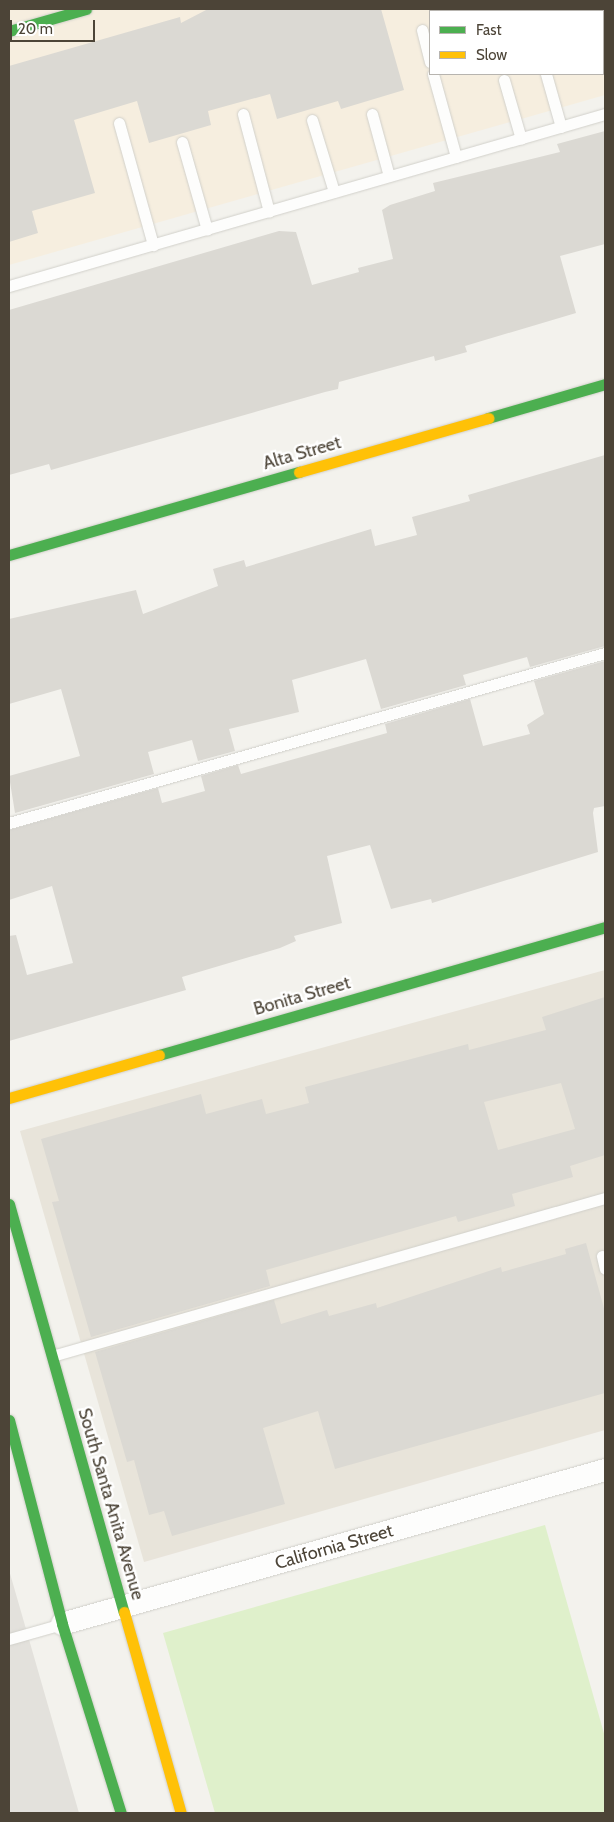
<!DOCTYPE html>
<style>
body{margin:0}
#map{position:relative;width:614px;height:1822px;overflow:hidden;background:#f3f2ed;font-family:Cabin,sans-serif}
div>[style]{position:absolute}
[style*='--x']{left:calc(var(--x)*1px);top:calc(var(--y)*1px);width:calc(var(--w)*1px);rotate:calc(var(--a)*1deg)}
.residential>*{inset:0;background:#e8e4da}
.commercial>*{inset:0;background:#f6eedf}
.green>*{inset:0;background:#dff0cb}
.parking>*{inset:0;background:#e3e1dc}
.building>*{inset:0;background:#dbd9d3}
.roads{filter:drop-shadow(0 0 1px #d1d0ca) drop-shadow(0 0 1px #d1d0ca)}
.lane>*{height:11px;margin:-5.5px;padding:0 5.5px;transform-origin:5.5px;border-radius:5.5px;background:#fdfdfc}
.street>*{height:22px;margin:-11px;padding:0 11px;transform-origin:11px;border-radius:11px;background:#fdfdfc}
.fast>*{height:11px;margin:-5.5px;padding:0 5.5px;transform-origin:5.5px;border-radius:5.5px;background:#4caf50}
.slow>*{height:11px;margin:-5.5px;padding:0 5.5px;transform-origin:5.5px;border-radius:5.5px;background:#ffc107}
span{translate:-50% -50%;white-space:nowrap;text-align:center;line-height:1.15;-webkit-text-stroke:4.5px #fff;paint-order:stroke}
.street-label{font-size:18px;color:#4c4437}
.frame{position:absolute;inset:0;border:10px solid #4c4437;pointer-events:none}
.legend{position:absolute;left:429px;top:10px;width:175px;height:65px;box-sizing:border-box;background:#fff;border:1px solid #b7b4af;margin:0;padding:6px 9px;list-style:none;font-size:15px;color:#4c4437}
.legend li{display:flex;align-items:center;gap:10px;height:25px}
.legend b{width:25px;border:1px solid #b7b4af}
.scale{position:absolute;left:10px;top:20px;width:85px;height:22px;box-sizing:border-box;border:2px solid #4c4437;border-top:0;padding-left:6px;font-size:15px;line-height:18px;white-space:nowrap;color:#4c4437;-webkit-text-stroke:4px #fff;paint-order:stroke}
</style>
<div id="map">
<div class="residential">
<div style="clip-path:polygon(605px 970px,605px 1430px,144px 1562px,20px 1131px)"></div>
</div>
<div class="commercial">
<div style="clip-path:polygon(evenodd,9px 9px,605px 9px,605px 95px,9px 265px,9px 9px,430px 11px,603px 11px,603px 74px,430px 74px,430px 11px)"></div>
</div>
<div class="green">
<div style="clip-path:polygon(545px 1525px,605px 1737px,605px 1813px,215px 1813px,163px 1633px)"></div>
</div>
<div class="parking">
<div style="clip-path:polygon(9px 1570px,79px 1813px,9px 1813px)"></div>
</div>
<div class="building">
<div style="clip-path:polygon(208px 9px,381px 9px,404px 90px,341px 109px,338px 101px,277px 119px,270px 94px,208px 111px,211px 125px,149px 143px,137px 101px,74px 120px,95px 193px,32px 211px,38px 233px,9px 242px,9px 66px,180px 17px,181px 23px)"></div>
<div style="clip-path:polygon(605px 131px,605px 244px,560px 256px,576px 313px,465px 346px,467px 352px,435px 361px,434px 356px,339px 382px,338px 389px,325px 392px,51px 470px,49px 464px,9px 475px,9px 310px,279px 231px,296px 232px,312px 285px,359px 272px,358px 268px,393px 259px,382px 210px,390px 205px,435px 191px,433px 183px,560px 152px,557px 144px)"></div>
<div style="clip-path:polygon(605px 455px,605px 646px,530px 667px,527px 657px,463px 675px,466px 685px,381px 709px,366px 659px,292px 680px,299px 712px,229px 729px,235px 751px,198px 761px,192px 740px,148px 752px,154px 774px,15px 813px,9px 776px,80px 756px,61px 689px,9px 704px,9px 619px,136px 590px,143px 614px,218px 586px,213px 569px,244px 560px,246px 567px,371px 529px,375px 546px,417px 535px,412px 517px,470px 501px,468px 495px)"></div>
<div style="clip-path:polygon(605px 661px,605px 806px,594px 808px,593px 813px,598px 852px,432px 903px,431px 899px,391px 909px,370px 845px,327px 856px,342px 923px,294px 936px,296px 941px,280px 948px,182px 977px,186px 990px,9px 1041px,9px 936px,16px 935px,27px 975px,73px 963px,52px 886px,9px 900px,9px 830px,158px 788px,162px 803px,205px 791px,201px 776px,238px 765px,241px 774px,387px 733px,385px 724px,470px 699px,483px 746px,530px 734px,527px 725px,544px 714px,534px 681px)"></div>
<div style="clip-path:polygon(evenodd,605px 997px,605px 1155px,570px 1166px,573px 1177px,512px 1194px,515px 1206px,458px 1222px,456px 1216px,266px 1270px,270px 1286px,91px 1337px,52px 1202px,59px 1201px,41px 1139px,201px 1094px,206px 1114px,262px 1099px,266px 1114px,309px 1103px,305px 1087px,468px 1044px,469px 1050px,546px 1030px,542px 1017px,605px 997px,561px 1083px,575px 1129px,498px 1150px,484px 1102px,561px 1083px)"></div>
<div style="clip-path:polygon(586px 1243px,605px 1312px,605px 1393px,335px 1469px,318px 1411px,263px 1428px,285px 1504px,172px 1536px,164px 1511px,149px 1515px,134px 1460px,127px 1462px,95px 1352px,274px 1300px,281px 1324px,327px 1310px,329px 1316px,376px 1303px,377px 1308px,501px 1267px,502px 1272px,566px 1254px,565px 1249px)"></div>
</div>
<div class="roads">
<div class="lane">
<div style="--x:422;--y:30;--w:33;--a:76"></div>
<div style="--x:433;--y:74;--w:86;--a:74.5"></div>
<div style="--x:546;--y:74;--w:55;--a:74.2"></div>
<div style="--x:504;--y:80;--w:61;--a:73.9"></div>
<div style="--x:243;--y:114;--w:101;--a:75.1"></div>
<div style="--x:372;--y:114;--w:64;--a:74.7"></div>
<div style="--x:312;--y:120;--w:75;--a:73"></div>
<div style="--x:119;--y:123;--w:127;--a:74.4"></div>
<div style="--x:182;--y:142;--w:91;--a:74.1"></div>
<div style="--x:9;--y:286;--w:620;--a:-16.1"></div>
<div style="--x:9;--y:823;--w:620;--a:-15.92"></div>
<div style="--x:602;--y:1256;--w:13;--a:77"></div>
<div style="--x:52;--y:1356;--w:575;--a:-15.95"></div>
<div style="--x:9;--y:1639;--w:55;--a:-15.8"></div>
</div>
<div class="street">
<div style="--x:62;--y:1624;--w:564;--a:-15.83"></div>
</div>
<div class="fast">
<div style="--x:9;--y:31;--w:80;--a:-15.9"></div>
<div style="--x:488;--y:418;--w:122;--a:-16.2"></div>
<div style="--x:9;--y:555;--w:302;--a:-16"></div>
<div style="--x:159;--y:1055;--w:464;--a:-16"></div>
<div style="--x:9;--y:1204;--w:424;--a:74.3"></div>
<div style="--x:9;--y:1420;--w:211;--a:75.4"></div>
<div style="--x:62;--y:1624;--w:198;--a:72.7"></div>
</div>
<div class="slow">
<div style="--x:299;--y:472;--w:197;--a:-15.9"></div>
<div style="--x:9;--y:1098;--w:156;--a:-16"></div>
<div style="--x:124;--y:1612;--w:209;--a:74.2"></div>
</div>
</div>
<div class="street-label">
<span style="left:302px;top:453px;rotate:-16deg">Alta Street</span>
<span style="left:302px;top:996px;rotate:-16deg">Bonita Street</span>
<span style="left:111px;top:1504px;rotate:74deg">South Santa Anita Avenue</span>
<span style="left:334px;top:1547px;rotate:-16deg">California Street</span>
</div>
<div class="frame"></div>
<ul class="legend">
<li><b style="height:6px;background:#4caf50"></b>Fast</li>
<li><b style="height:6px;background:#ffc107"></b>Slow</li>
</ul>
<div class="scale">20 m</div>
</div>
